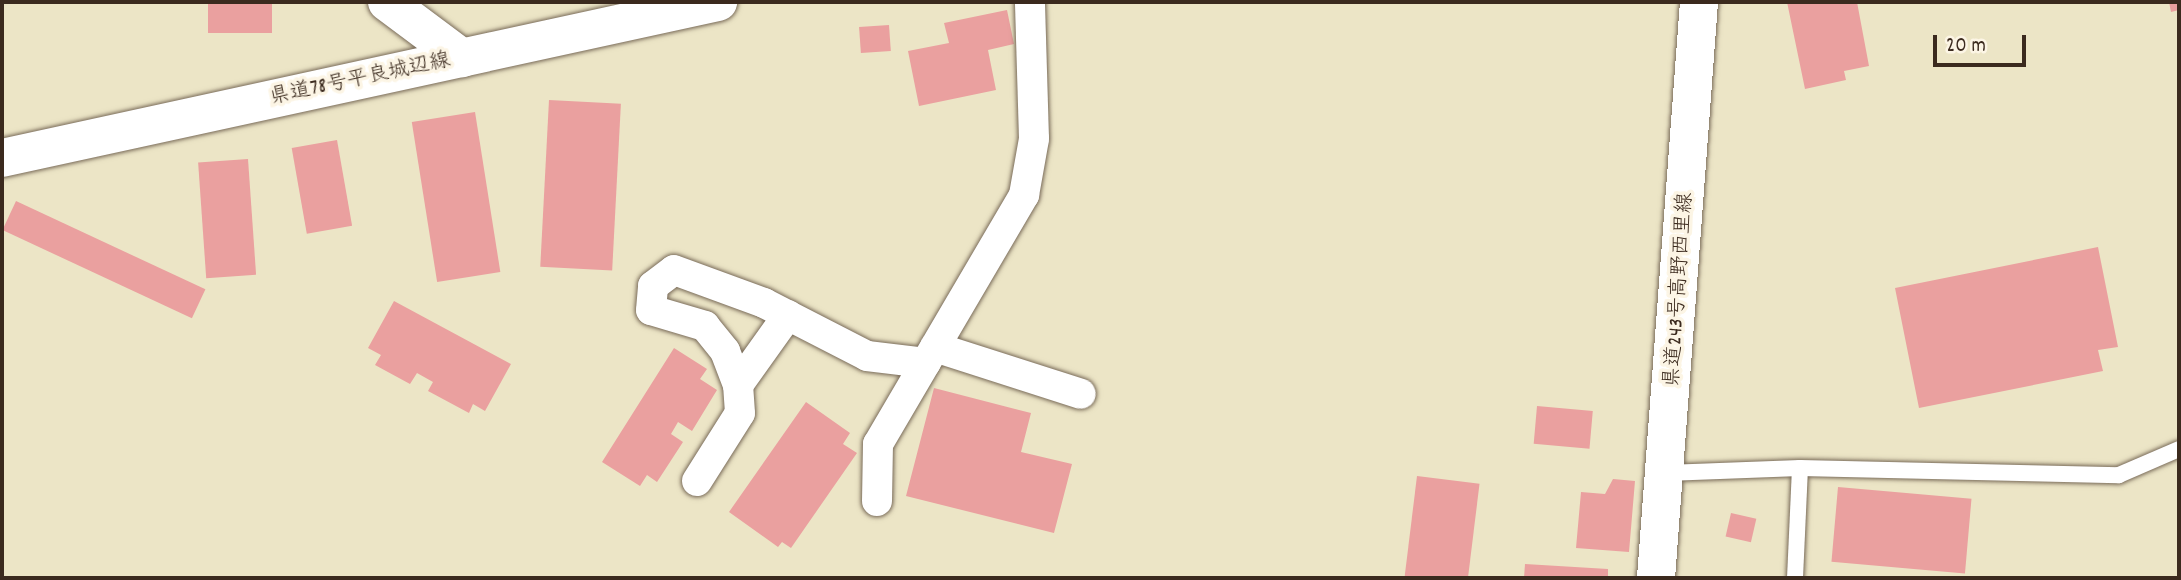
<!DOCTYPE html>
<meta charset="utf-8">
<style>
body{margin:0}
#map{position:relative;width:2181px;height:580px;overflow:hidden;background:#ece5c6;font-family:Dekko,"Klee One",sans-serif}
div>[style]{position:absolute}
[style*='--x']{left:calc(var(--x)*1px);top:calc(var(--y)*1px);width:calc(var(--w)*1px);rotate:calc(var(--a)*1deg)}
.building>*{inset:0;background:#eaa09f;transform-origin:0 0}
.roads{filter:drop-shadow(0 0 2px #796b59) drop-shadow(0 0 2px #796b59)}
.lane>*{height:16px;margin:-8px;padding:0 8px;transform-origin:8px;border-radius:8px;background:#fff}
.street>*{height:30px;margin:-15px;padding:0 15px;transform-origin:15px;border-radius:15px;background:#fff}
.secondary>*{height:38px;margin:-19px;padding:0 19px;transform-origin:19px;border-radius:19px;background:#fff}
.primary>*{height:38px;margin:-19px;padding:0 19px;transform-origin:19px;border-radius:19px;background:#fff}
span{translate:-50% -50%;white-space:nowrap;text-align:center;line-height:1.15;-webkit-text-stroke:7px #fcf5e5;paint-order:stroke}
.street-label{font-size:21px;color:#3b2a1e}
.frame{position:absolute;inset:0;border:4px solid #3b2a1e;pointer-events:none}
.scale{position:absolute;left:1933px;top:35px;width:93px;height:32px;box-sizing:border-box;border:4px solid #3b2a1e;border-top:0;padding-left:9px;font-size:21px;line-height:24px;white-space:nowrap;color:#3b2a1e;-webkit-text-stroke:5px #fcf5e5;paint-order:stroke}
</style>
<div id="map">
<div class="building">
<div style="left:208px;top:2px;width:64px;height:31px"></div>
<div style="clip-path:polygon(1787px 2px,1857px 2px,1869px 66px,1844px 71px,1846px 80px,1805px 89px)"></div>
<div style="clip-path:polygon(2169px 2px,2179px 2px,2179px 10px,2171px 12px)"></div>
<div style="clip-path:polygon(1007px 10px,1014px 44px,988px 50px,996px 90px,919px 106px,908px 51px,949px 43px,944px 23px)"></div>
<div style="left:889px;top:25px;width:26px;height:30px;rotate:86deg"></div>
<div style="left:549px;top:100px;width:72px;height:167px;rotate:3deg"></div>
<div style="left:475px;top:112px;width:162px;height:64px;rotate:81deg"></div>
<div style="left:337px;top:140px;width:87px;height:46px;rotate:80deg"></div>
<div style="left:248px;top:159px;width:116px;height:50px;rotate:86deg"></div>
<div style="left:16px;top:201px;width:209px;height:32px;rotate:25deg"></div>
<div style="clip-path:polygon(2098px 247px,2118px 347px,2098px 350px,2103px 371px,1919px 408px,1895px 288px)"></div>
<div style="clip-path:polygon(394px 301px,511px 364px,485px 411px,473px 404px,469px 413px,428px 391px,433px 382px,417px 373px,410px 384px,375px 365px,381px 355px,368px 348px)"></div>
<div style="clip-path:polygon(674px 348px,707px 369px,700px 379px,717px 390px,692px 431px,678px 422px,671px 434px,683px 442px,657px 482px,647px 475px,640px 486px,602px 462px)"></div>
<div style="clip-path:polygon(934px 388px,1031px 413px,1021px 452px,1072px 464px,1054px 533px,906px 496px)"></div>
<div style="clip-path:polygon(806px 402px,850px 433px,843px 444px,857px 453px,791px 548px,782px 542px,778px 547px,729px 512px)"></div>
<div style="left:1537px;top:406px;width:56px;height:38px;rotate:5deg"></div>
<div style="left:1417px;top:476px;width:63px;height:103px;rotate:7deg"></div>
<div style="clip-path:polygon(1613px 479px,1635px 481px,1629px 552px,1576px 548px,1581px 492px,1605px 494px)"></div>
<div style="left:1838px;top:487px;width:134px;height:75px;rotate:5deg"></div>
<div style="left:1731px;top:513px;width:26px;height:24px;rotate:13deg"></div>
<div style="clip-path:polygon(1525px 564px,1608px 569px,1608px 578px,1524px 578px)"></div>
</div>
<div class="roads">
<div class="lane">
<div style="--x:1666;--y:473;--w:134;--a:-2.1"></div>
<div style="--x:1800;--y:468;--w:319;--a:1.3"></div>
<div style="--x:2119;--y:475;--w:65;--a:-23.4"></div>
<div style="--x:1795;--y:578;--w:110;--a:-87.4"></div>
</div>
<div class="street">
<div style="--x:935;--y:347;--w:153;--a:17.8"></div>
<div style="--x:738;--y:385;--w:86;--a:-54.5"></div>
<div style="--x:697;--y:481;--w:80;--a:-57.7"></div>
<div style="--x:740;--y:413;--w:28;--a:-94"></div>
<div style="--x:738;--y:385;--w:36;--a:-111"></div>
<div style="--x:725;--y:351;--w:32;--a:-129"></div>
<div style="--x:705;--y:326;--w:56;--a:-163.5"></div>
<div style="--x:651;--y:310;--w:24;--a:-85"></div>
<div style="--x:653;--y:286;--w:26;--a:-37"></div>
<div style="--x:674;--y:270;--w:96;--a:20.1"></div>
<div style="--x:764;--y:303;--w:116;--a:27.2"></div>
<div style="--x:867;--y:356;--w:59;--a:6.8"></div>
<div style="--x:877;--y:501;--w:57;--a:-89"></div>
<div style="--x:878;--y:444;--w:289;--a:-59.6"></div>
<div style="--x:1024;--y:195;--w:57;--a:-79.9"></div>
<div style="--x:1034;--y:139;--w:137;--a:-91.7"></div>
</div>
<div class="secondary">
<div style="--x:387;--y:2;--w:94;--a:36.7"></div>
<div style="--x:1656;--y:578;--w:578;--a:-85.73"></div>
</div>
<div class="primary">
<div style="--x:2;--y:158;--w:733;--a:-12.29"></div>
</div>
</div>
<div class="street-label">
<span style="left:360px;top:80px;rotate:-12deg">県道78号平良城辺線</span>
<span style="left:1680px;top:290px;rotate:-86deg">県道243号高野西里線</span>
</div>
<div class="frame"></div>
<div class="scale">20 m</div>
</div>
